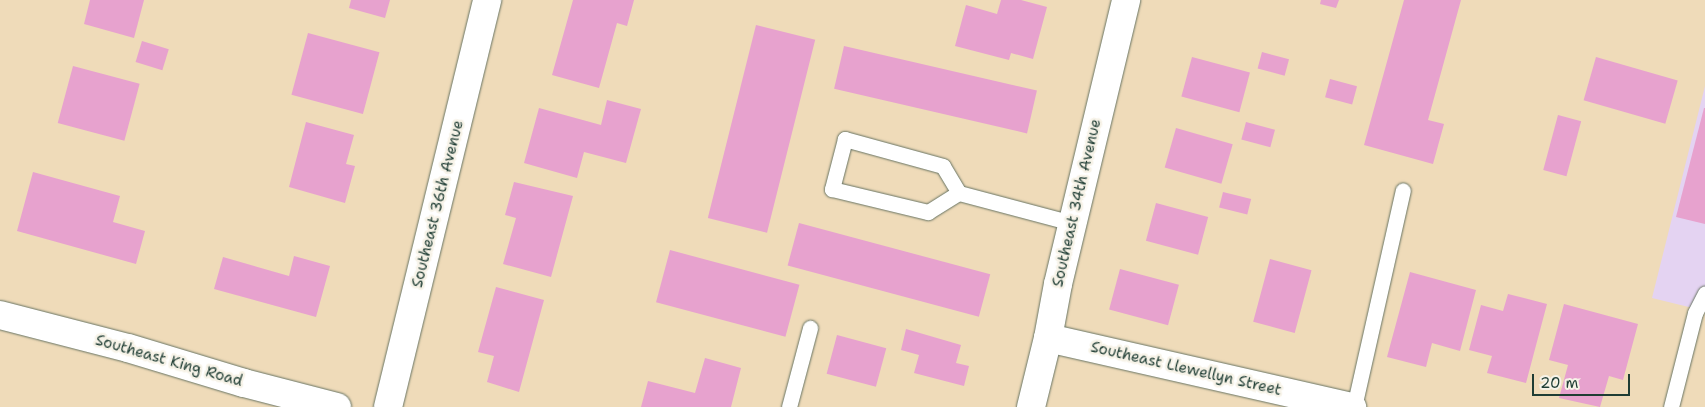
<!DOCTYPE html>
<style>
body{margin:0}
#map{position:relative;width:1705px;height:407px;overflow:hidden;background:#efdbb9;font-family:"Shantell Sans",sans-serif}
div>[style]{position:absolute}
[style*='--x']{left:calc(var(--x)*1px);top:calc(var(--y)*1px);width:calc(var(--w)*1px);rotate:calc(var(--a)*1deg)}
.built>*{inset:0;background:#e4d3f2}
.building>*{inset:0;background:#e7a2ce;transform-origin:0 0}
.roads{filter:drop-shadow(0 0 1px #687463) drop-shadow(0 0 1px #687463)}
.service>*{height:15px;margin:-7.5px;padding:0 7.5px;transform-origin:7.5px;border-radius:7.5px;background:#fff}
.minor>*{height:28px;margin:-14px;padding:0 14px;transform-origin:14px;border-radius:14px;background:#fff}
span{translate:-50% -50%;white-space:nowrap;text-align:center;line-height:1.15;-webkit-text-stroke:5px #f7f3e8;paint-order:stroke}
.street-label{font-size:15px;color:#1f3d34}
.scale{position:absolute;left:1532px;top:374px;width:98px;height:22px;box-sizing:border-box;border:2px solid #1f3d34;border-top:0;padding-left:6px;font-size:15px;line-height:18px;white-space:nowrap;color:#1f3d34;-webkit-text-stroke:4px #f7f3e8;paint-order:stroke}
</style>
<div id="map">
<div class="built">
<div style="clip-path:polygon(1705px 86px,1705px 311px,1652px 298px)"></div>
</div>
<div class="building">
<div style="clip-path:polygon(90px 0,144px 0,134px 38px,84px 24px)"></div>
<div style="clip-path:polygon(351px 0,390px 0,385px 18px,349px 8px)"></div>
<div style="clip-path:polygon(573px 0,634px 0,627px 26px,617px 23px,599px 88px,552px 75px)"></div>
<div style="clip-path:polygon(1001px 0,1021px 0,1047px 7px,1033px 59px,1011px 53px,1009px 60px,955px 46px,966px 5px,997px 14px)"></div>
<div style="clip-path:polygon(1321px 0,1339px 0,1336px 8px,1320px 4px)"></div>
<div style="clip-path:polygon(1404px 0,1461px 0,1428px 120px,1444px 124px,1433px 164px,1364px 145px)"></div>
<div style="left:756px;top:25px;width:61px;height:199px;rotate:14deg"></div>
<div style="left:308px;top:33px;width:74px;height:64px;rotate:15deg"></div>
<div style="left:142px;top:41px;width:28px;height:22px;rotate:17deg"></div>
<div style="left:844px;top:46px;width:198px;height:44px;rotate:13deg"></div>
<div style="left:1262px;top:52px;width:28px;height:17px;rotate:15deg"></div>
<div style="left:1192px;top:57px;width:60px;height:41px;rotate:15deg"></div>
<div style="left:1596px;top:57px;width:85px;height:45px;rotate:16deg"></div>
<div style="left:73px;top:66px;width:69px;height:59px;rotate:15deg"></div>
<div style="left:1330px;top:79px;width:28px;height:19px;rotate:15deg"></div>
<div style="clip-path:polygon(607px 100px,641px 109px,626px 163px,584px 152px,577px 178px,524px 163px,539px 108px,601px 125px)"></div>
<div style="clip-path:polygon(1704px 108px,1705px 108px,1705px 224px,1676px 217px)"></div>
<div style="left:1558px;top:115px;width:24px;height:57px;rotate:15deg"></div>
<div style="clip-path:polygon(306px 122px,354px 135px,346px 164px,355px 166px,345px 203px,289px 187px)"></div>
<div style="left:1246px;top:122px;width:30px;height:18px;rotate:15deg"></div>
<div style="left:1176px;top:128px;width:59px;height:41px;rotate:16deg"></div>
<div style="clip-path:polygon(33px 172px,120px 196px,113px 222px,145px 231px,136px 264px,17px 231px)"></div>
<div style="clip-path:polygon(514px 182px,573px 196px,551px 277px,503px 264px,516px 218px,505px 215px)"></div>
<div style="left:1223px;top:192px;width:29px;height:16px;rotate:14deg"></div>
<div style="left:1156px;top:203px;width:54px;height:39px;rotate:15deg"></div>
<div style="left:799px;top:223px;width:198px;height:44px;rotate:15deg"></div>
<div style="left:670px;top:250px;width:134px;height:54px;rotate:15deg"></div>
<div style="clip-path:polygon(294px 256px,330px 266px,316px 317px,214px 289px,223px 257px,289px 276px)"></div>
<div style="left:1270px;top:259px;width:43px;height:65px;rotate:15deg"></div>
<div style="left:1120px;top:269px;width:61px;height:42px;rotate:15deg"></div>
<div style="clip-path:polygon(1410px 272px,1476px 290px,1460px 351px,1432px 343px,1426px 367px,1387px 357px)"></div>
<div style="clip-path:polygon(496px 287px,544px 300px,519px 392px,487px 382px,494px 356px,478px 352px)"></div>
<div style="clip-path:polygon(1508px 294px,1547px 304px,1526px 383px,1487px 373px,1492px 356px,1469px 350px,1481px 305px,1503px 311px)"></div>
<div style="clip-path:polygon(1564px 304px,1638px 324px,1623px 380px,1609px 376px,1600px 407px,1559px 398px,1568px 365px,1549px 360px)"></div>
<div style="clip-path:polygon(906px 329px,961px 345px,956px 363px,969px 366px,964px 386px,914px 373px,919px 355px,901px 350px)"></div>
<div style="left:837px;top:335px;width:51px;height:40px;rotate:15deg"></div>
<div style="clip-path:polygon(705px 358px,741px 368px,731px 407px,641px 407px,648px 381px,695px 393px)"></div>
</div>
<div class="roads">
<div class="service">
<div style="--x:959;--y:193;--w:31;--a:-121"></div>
<div style="--x:943;--y:166;--w:102;--a:-164.6"></div>
<div style="--x:845;--y:139;--w:52;--a:104.6"></div>
<div style="--x:832;--y:189;--w:99;--a:13.5"></div>
<div style="--x:928;--y:212;--w:36;--a:-32"></div>
<div style="--x:959;--y:193;--w:117;--a:14.9"></div>
<div style="--x:789;--y:407;--w:82;--a:-75.1"></div>
<div style="--x:1354;--y:407;--w:222;--a:-77.3"></div>
<div style="--x:1671;--y:407;--w:97;--a:-75.7"></div>
<div style="--x:1695;--y:313;--w:22;--a:-63"></div>
</div>
<div class="minor">
<div style="--x:0;--y:315;--w:132;--a:14.5"></div>
<div style="--x:128;--y:348;--w:121;--a:16.8"></div>
<div style="--x:244;--y:383;--w:96;--a:14.5"></div>
<div style="--x:1048;--y:338;--w:312;--a:12.8"></div>
<div style="--x:388;--y:407;--w:419;--a:-76.3"></div>
<div style="--x:1031;--y:407;--w:71;--a:-76.2"></div>
<div style="--x:1048;--y:338;--w:55;--a:-79.5"></div>
<div style="--x:1058;--y:284;--w:292;--a:-76.5"></div>
</div>
</div>
<div class="street-label">
<span style="left:1077px;top:203px;rotate:-77deg">Southeast 34th Avenue</span>
<span style="left:438px;top:204px;rotate:-76deg">Southeast 36th Avenue</span>
<span style="left:169px;top:361px;rotate:16deg">Southeast King Road</span>
<span style="left:1186px;top:369px;rotate:13deg">Southeast Llewellyn Street</span>
</div>
<div class="scale">20 m</div>
</div>
